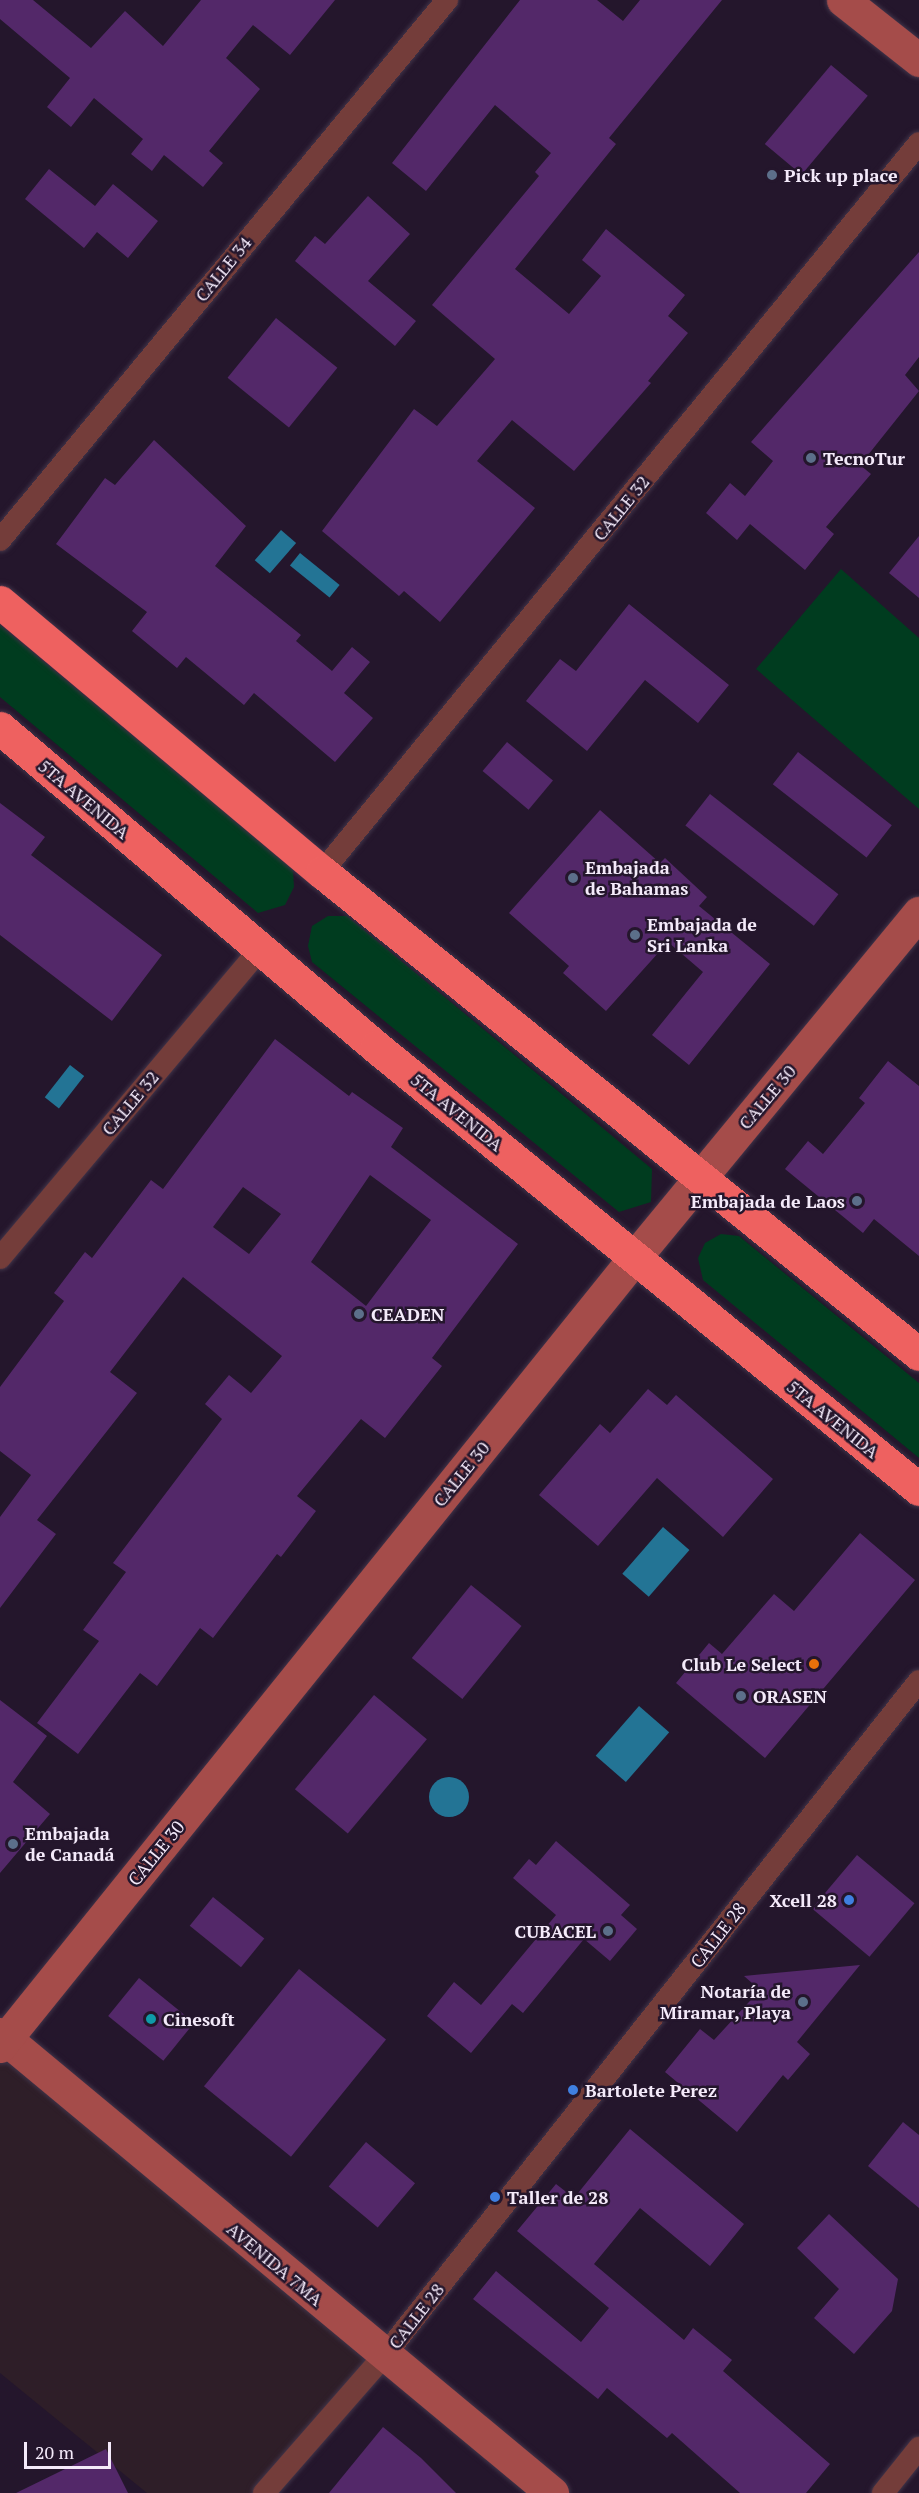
<!DOCTYPE html>
<meta charset="utf-8">
<style>
body{margin:0}
#map{position:relative;width:919px;height:2493px;overflow:hidden;background:#24162c;font-family:"PT Serif",serif}
div>[style]{position:absolute}
[style*='--x']{left:calc(var(--x)*1px);top:calc(var(--y)*1px);width:calc(var(--w)*1px);rotate:calc(var(--a)*1deg)}
.industrial>*{inset:0;background:#2e1e28}
.green>*{inset:0;background:#003c1f}
.water>*{inset:0;background:#237495;transform-origin:0 0}
.round{border-radius:50%}
.building>*{inset:0;background:#532869;transform-origin:0 0}
.roads{filter:drop-shadow(0 0 2px #413449) drop-shadow(0 0 2px #413449)}
.street>*{height:22px;margin:-11px;padding:0 11px;transform-origin:11px;border-radius:11px;background:#743d3a}
.secondary>*{height:33px;margin:-16.5px;padding:0 16.5px;transform-origin:16.5px;border-radius:16.5px;background:#a54c4a}
.highway>*{height:33px;margin:-16.5px;padding:0 16.5px;transform-origin:16.5px;border-radius:16.5px;background:#ee6160}
.dots>*{width:16px;height:16px;translate:-50% -50%;box-sizing:border-box;border:3px solid #24162c;border-radius:50%}
span{translate:-50% -50%;white-space:nowrap;text-align:center;line-height:1.15;-webkit-text-stroke:5px #24162c;paint-order:stroke}
.poi-label{font-size:18px;color:#f4eafa;font-weight:700}
.left{translate:0 -50%;text-align:left}
.right{translate:-100% -50%;text-align:right}
.street-label{font-size:18px;color:#f4eafa}
.scale{position:absolute;left:24px;top:2442px;width:87px;height:27px;box-sizing:border-box;border:3px solid #f4eafa;border-top:0;padding-left:8px;font-size:18px;line-height:21px;white-space:nowrap;color:#f4eafa;-webkit-text-stroke:4px #24162c;paint-order:stroke}
</style>
<div id="map">
<div class="industrial">
<div style="clip-path:polygon(0 2046px,384px 2356px,264px 2493px,147px 2493px,0 2373px)"></div>
</div>
<div class="green">
<div style="clip-path:polygon(841px 569px,919px 638px,919px 809px,756px 669px)"></div>
<div style="clip-path:polygon(0 625px,293px 870px,294px 887px,285px 905px,258px 913px,0 697px)"></div>
<div style="clip-path:polygon(328px 916px,347px 916px,652px 1169px,651px 1202px,619px 1212px,312px 962px,308px 946px,312px 926px)"></div>
<div style="clip-path:polygon(721px 1234px,739px 1236px,919px 1383px,919px 1458px,703px 1280px,698px 1258px,705px 1243px)"></div>
</div>
<div class="water">
<div style="left:281px;top:530px;width:20px;height:40px;rotate:41deg"></div>
<div style="left:300px;top:553px;width:51px;height:16px;rotate:39deg"></div>
<div style="left:70px;top:1065px;width:18px;height:41px;rotate:38deg"></div>
<div style="left:663px;top:1527px;width:35px;height:62px;rotate:41deg"></div>
<div style="left:639px;top:1706px;width:40px;height:66px;rotate:41deg"></div>
<div class="round" style="left:429px;top:1777px;width:40px;height:40px"></div>
</div>
<div class="building">
<div style="clip-path:polygon(0 0,33px 0,91px 48px,125px 11px,163px 46px,201px 0,335px 0,290px 55px,253px 25px,226px 58px,260px 89px,209px 151px,223px 163px,203px 187px,164px 155px,152px 171px,131px 154px,143px 139px,94px 98px,71px 127px,47px 107px,70px 78px,0 19px)"></div>
<div style="clip-path:polygon(520px 0,597px 0,623px 21px,640px 0,722px 0,609px 138px,616px 144px,515px 269px,569px 314px,601px 276px,582px 260px,606px 229px,685px 295px,668px 316px,688px 333px,648px 381px,651px 383px,574px 471px,512px 420px,477px 461px,535px 508px,440px 622px,404px 591px,399px 596px,322px 531px,414px 409px,437px 426px,495px 359px,432px 305px,539px 176px,535px 172px,551px 153px,495px 105px,426px 191px,392px 163px)"></div>
<div style="left:831px;top:65px;width:48px;height:103px;rotate:40deg"></div>
<div style="clip-path:polygon(49px 169px,95px 206px,113px 184px,158px 221px,128px 258px,97px 232px,84px 248px,25px 199px)"></div>
<div style="clip-path:polygon(368px 196px,410px 234px,368px 281px,416px 321px,395px 346px,295px 261px,315px 236px,325px 244px)"></div>
<div style="clip-path:polygon(919px 252px,919px 357px,905px 375px,919px 391px,860px 465px,871px 474px,826px 527px,834px 534px,805px 570px,750px 524px,737px 540px,706px 513px,730px 483px,745px 496px,773px 461px,751px 442px)"></div>
<div style="left:276px;top:318px;width:79px;height:77px;rotate:39deg"></div>
<div style="clip-path:polygon(154px 440px,246px 526px,215px 566px,301px 635px,296px 641px,332px 671px,352px 647px,370px 662px,344px 693px,373px 718px,335px 762px,254px 693px,244px 705px,186px 657px,177px 668px,132px 631px,147px 612px,56px 544px,105px 478px,115px 485px)"></div>
<div style="clip-path:polygon(919px 536px,919px 598px,889px 573px)"></div>
<div style="clip-path:polygon(629px 604px,729px 685px,698px 723px,645px 680px,587px 751px,526px 701px,560px 659px,576px 671px)"></div>
<div style="left:507px;top:742px;width:60px;height:38px;rotate:40deg"></div>
<div style="left:798px;top:752px;width:119px;height:41px;rotate:38deg"></div>
<div style="left:710px;top:794px;width:163px;height:40px;rotate:38deg"></div>
<div style="clip-path:polygon(0 803px,45px 837px,31px 855px,162px 955px,112px 1021px,0 935px)"></div>
<div style="clip-path:polygon(600px 810px,660px 863px,665px 858px,707px 897px,699px 906px,770px 964px,689px 1065px,652px 1035px,703px 972px,668px 942px,606px 1011px,563px 973px,569px 966px,509px 913px)"></div>
<div style="clip-path:polygon(evenodd,275px 1039px,349px 1096px,352px 1092px,403px 1128px,391px 1147px,518px 1244px,432px 1358px,442px 1366px,385px 1438px,361px 1419px,297px 1496px,316px 1511px,281px 1557px,277px 1554px,213px 1638px,200px 1628px,157px 1686px,140px 1673px,78px 1754px,37px 1723px,99px 1641px,83px 1630px,126px 1572px,113px 1563px,222px 1419px,205px 1404px,229px 1375px,251px 1393px,282px 1356px,183px 1277px,110px 1372px,137px 1393px,37px 1520px,56px 1534px,0 1608px,0 1517px,31px 1475px,0 1451px,0 1387px,64px 1301px,54px 1293px,85px 1252px,92px 1258px,151px 1180px,163px 1189px,275px 1039px,370px 1175px,431px 1220px,366px 1306px,311px 1262px,370px 1175px,275px 1039px,243px 1187px,281px 1214px,249px 1254px,213px 1227px,243px 1187px)"></div>
<div style="clip-path:polygon(888px 1061px,919px 1086px,919px 1256px,874px 1219px,863px 1233px,785px 1169px,808px 1141px,823px 1154px,865px 1103px,859px 1098px)"></div>
<div style="clip-path:polygon(648px 1389px,667px 1405px,676px 1395px,773px 1479px,723px 1537px,657px 1478px,598px 1546px,539px 1495px,600px 1424px,610px 1433px)"></div>
<div style="clip-path:polygon(860px 1533px,915px 1580px,765px 1758px,676px 1683px,709px 1643px,722px 1654px,774px 1594px,794px 1611px)"></div>
<div style="left:471px;top:1585px;width:65px;height:94px;rotate:39deg"></div>
<div style="left:374px;top:1695px;width:69px;height:123px;rotate:40deg"></div>
<div style="clip-path:polygon(0 1700px,47px 1736px,13px 1782px,50px 1814px,0 1873px)"></div>
<div style="clip-path:polygon(556px 1841px,630px 1905px,621px 1915px,637px 1929px,610px 1961px,584px 1939px,523px 2013px,512px 2004px,471px 2053px,427px 2016px,454px 1982px,481px 2005px,556px 1915px,513px 1878px,529px 1859px,536px 1865px)"></div>
<div style="left:857px;top:1855px;width:75px;height:70px;rotate:40deg"></div>
<div style="left:213px;top:1897px;width:66px;height:37px;rotate:39deg"></div>
<div style="clip-path:polygon(860px 1965px,797px 2042px,810px 2054px,788px 2080px,783px 2075px,737px 2132px,665px 2072px,700px 2029px,714px 2040px,760px 1990px,744px 1976px)"></div>
<div style="left:299px;top:1969px;width:112px;height:151px;rotate:39deg"></div>
<div style="left:139px;top:1978px;width:71px;height:49px;rotate:39deg"></div>
<div style="clip-path:polygon(903px 2122px,919px 2135px,919px 2208px,868px 2166px)"></div>
<div style="clip-path:polygon(630px 2129px,744px 2224px,710px 2266px,640px 2208px,594px 2264px,684px 2340px,693px 2328px,732px 2360px,723px 2371px,830px 2464px,806px 2493px,740px 2493px,672px 2433px,667px 2438px,607px 2388px,598px 2399px,473px 2299px,496px 2271px,581px 2342px,609px 2308px,517px 2231px,556px 2184px,574px 2198px)"></div>
<div style="left:366px;top:2142px;width:64px;height:58px;rotate:40deg"></div>
<div style="clip-path:polygon(829px 2214px,898px 2279px,892px 2311px,854px 2354px,814px 2318px,839px 2289px,797px 2248px)"></div>
<div style="clip-path:polygon(383px 2427px,421px 2458px,456px 2493px,329px 2493px)"></div>
<div style="clip-path:polygon(106px 2449px,128px 2493px,16px 2493px)"></div>
</div>
<div class="roads">
<div class="street">
<div style="--x:0;--y:540;--w:701;--a:-50.38"></div>
<div style="--x:322;--y:872;--w:942;--a:-50.68"></div>
<div style="--x:0;--y:1258;--w:405;--a:-49.9"></div>
<div style="--x:264;--y:2493;--w:182;--a:-48.8"></div>
<div style="--x:384;--y:2356;--w:861;--a:-51.6"></div>
<div style="--x:883;--y:2493;--w:58;--a:-51.3"></div>
</div>
<div class="secondary">
<div style="--x:843;--y:0;--w:97;--a:38.3"></div>
<div style="--x:0;--y:2034;--w:718;--a:39.74"></div>
<div style="--x:0;--y:2046;--w:1013;--a:-51.17"></div>
<div style="--x:635;--y:1257;--w:446;--a:-50.5"></div>
</div>
<div class="highway">
<div style="--x:0;--y:602;--w:420;--a:40"></div>
<div style="--x:322;--y:872;--w:767;--a:38.92"></div>
<div style="--x:0;--y:728;--w:493;--a:40.3"></div>
<div style="--x:376;--y:1047;--w:700;--a:39.15"></div>
</div>
</div>
<div class="dots">
<div style="left:772px;top:175px;background:#5c6f8a"></div>
<div style="left:811px;top:458px;background:#5c6f8a"></div>
<div style="left:573px;top:878px;background:#5c6f8a"></div>
<div style="left:635px;top:935px;background:#5c6f8a"></div>
<div style="left:857px;top:1201px;background:#5c6f8a"></div>
<div style="left:359px;top:1314px;background:#5c6f8a"></div>
<div style="left:814px;top:1664px;background:#e8710a"></div>
<div style="left:741px;top:1696px;background:#5c6f8a"></div>
<div style="left:13px;top:1844px;background:#5c6f8a"></div>
<div style="left:849px;top:1900px;background:#3f7fe0"></div>
<div style="left:608px;top:1931px;background:#5c6f8a"></div>
<div style="left:803px;top:2002px;background:#5c6f8a"></div>
<div style="left:151px;top:2019px;background:#0f9aa8"></div>
<div style="left:573px;top:2090px;background:#3f7fe0"></div>
<div style="left:495px;top:2197px;background:#3f7fe0"></div>
</div>
<div class="poi-label">
<span class="left" style="left:784px;top:175px">Pick up place</span>
<span class="left" style="left:823px;top:458px">TecnoTur</span>
<span class="left" style="left:585px;top:878px">Embajada<br>de Bahamas</span>
<span class="left" style="left:647px;top:935px">Embajada de<br>Sri Lanka</span>
<span class="right" style="left:845px;top:1201px">Embajada de Laos</span>
<span class="left" style="left:371px;top:1314px">CEADEN</span>
<span class="right" style="left:802px;top:1664px">Club Le Select</span>
<span class="left" style="left:753px;top:1696px">ORASEN</span>
<span class="left" style="left:25px;top:1844px">Embajada<br>de Canadá</span>
<span class="right" style="left:837px;top:1900px">Xcell 28</span>
<span class="right" style="left:596px;top:1931px">CUBACEL</span>
<span class="right" style="left:791px;top:2002px">Notaría de<br>Miramar, Playa</span>
<span class="left" style="left:163px;top:2019px">Cinesoft</span>
<span class="left" style="left:585px;top:2090px">Bartolete Perez</span>
<span class="left" style="left:507px;top:2197px">Taller de 28</span>
</div>
<div class="street-label">
<span style="left:223px;top:269px;rotate:-51deg">CALLE 34</span>
<span style="left:621px;top:508px;rotate:-51deg">CALLE 32</span>
<span style="left:84px;top:799px;rotate:40deg">5TA AVENIDA</span>
<span style="left:767px;top:1097px;rotate:-50deg">CALLE 30</span>
<span style="left:130px;top:1103px;rotate:-50deg">CALLE 32</span>
<span style="left:457px;top:1112px;rotate:39deg">5TA AVENIDA</span>
<span style="left:833px;top:1419px;rotate:39deg">5TA AVENIDA</span>
<span style="left:461px;top:1474px;rotate:-51deg">CALLE 30</span>
<span style="left:156px;top:1853px;rotate:-51deg">CALLE 30</span>
<span style="left:718px;top:1935px;rotate:-52deg">CALLE 28</span>
<span style="left:275px;top:2264px;rotate:40deg">AVENIDA 7MA</span>
<span style="left:416px;top:2316px;rotate:-52deg">CALLE 28</span>
</div>
<div class="scale">20 m</div>
</div>
